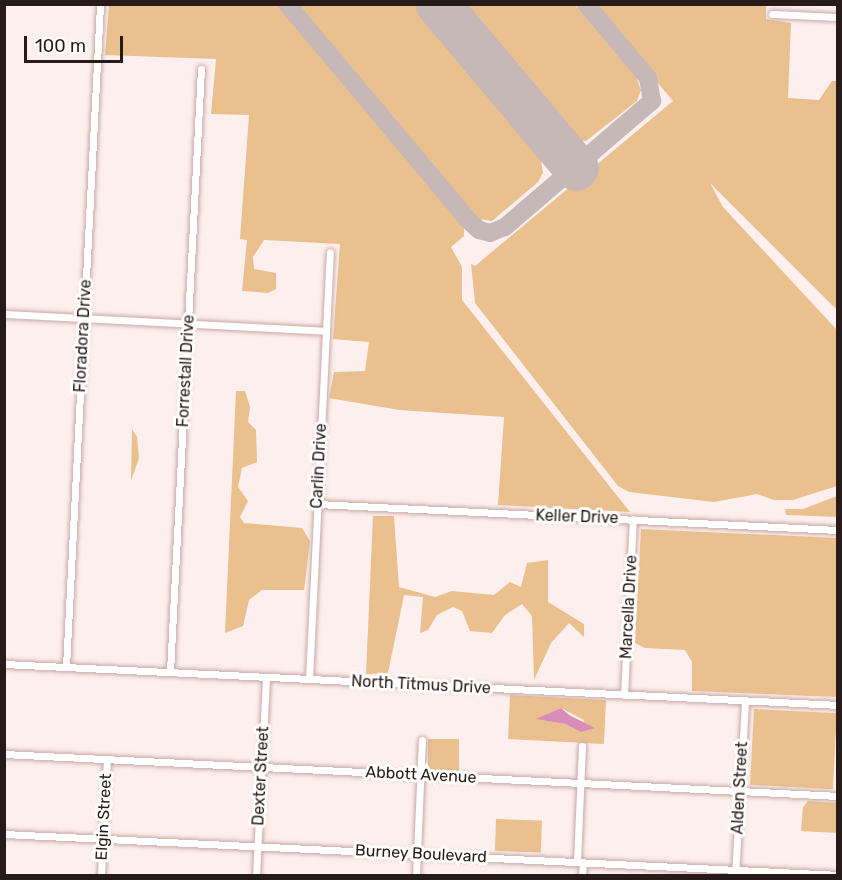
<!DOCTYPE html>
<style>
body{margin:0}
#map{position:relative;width:842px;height:880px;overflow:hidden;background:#fdefed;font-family:Rubik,sans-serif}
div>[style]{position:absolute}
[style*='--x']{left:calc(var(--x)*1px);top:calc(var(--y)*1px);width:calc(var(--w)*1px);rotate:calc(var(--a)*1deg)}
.green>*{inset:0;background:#eac08f;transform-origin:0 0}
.water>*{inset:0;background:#d98bba}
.taxiway>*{height:18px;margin:-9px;padding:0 9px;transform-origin:9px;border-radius:9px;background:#c6b8b6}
.runway>*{height:45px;margin:-22.5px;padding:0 22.5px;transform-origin:22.5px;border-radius:22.5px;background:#c6b8b6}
.roads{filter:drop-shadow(0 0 2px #c8a8a4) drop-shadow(0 0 2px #c8a8a4)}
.minor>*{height:7px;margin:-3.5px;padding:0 3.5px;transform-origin:3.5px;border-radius:3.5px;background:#fff}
span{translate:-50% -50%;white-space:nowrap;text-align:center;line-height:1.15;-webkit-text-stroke:6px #fff;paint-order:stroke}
.street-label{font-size:16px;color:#261b19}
.frame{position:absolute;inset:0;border:6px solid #261b19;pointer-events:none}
.scale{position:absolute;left:24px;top:36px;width:99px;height:27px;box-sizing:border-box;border:3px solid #261b19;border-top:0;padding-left:8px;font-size:18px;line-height:21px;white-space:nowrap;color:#261b19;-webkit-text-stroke:4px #fff;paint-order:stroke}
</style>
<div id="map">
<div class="green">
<div style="clip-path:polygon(109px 5px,278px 5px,464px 227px,464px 236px,451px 247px,462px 267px,462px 300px,630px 512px,498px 505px,504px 417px,399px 410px,329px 398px,334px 372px,365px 371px,369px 342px,333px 339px,340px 244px,264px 240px,253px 257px,254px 269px,276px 273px,276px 289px,268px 293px,242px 291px,247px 240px,240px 239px,249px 115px,211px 114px,216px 59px,105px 55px)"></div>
<div style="clip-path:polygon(295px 5px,418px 5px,539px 147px,543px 173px,538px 182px,492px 221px,473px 218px)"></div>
<div style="clip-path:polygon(456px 5px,575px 5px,636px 77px,641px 90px,637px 101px,586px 141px,574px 140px)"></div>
<div style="clip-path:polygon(592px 5px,766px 5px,766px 19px,791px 23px,788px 98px,819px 100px,832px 81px,837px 81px,837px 310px,710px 183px,723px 207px,837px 330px,837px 486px,793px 500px,774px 500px,757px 494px,714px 502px,629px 492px,618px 486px,475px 303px,471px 264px,475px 266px,673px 101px)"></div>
<div style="clip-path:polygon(236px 391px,245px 391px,250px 407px,248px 422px,256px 430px,257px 462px,242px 468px,238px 487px,248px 501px,240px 517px,244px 523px,302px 528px,310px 541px,304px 590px,262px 590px,249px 600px,243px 626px,225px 633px)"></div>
<div style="clip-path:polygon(132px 429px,137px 437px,139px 458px,131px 481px)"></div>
<div style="clip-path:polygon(837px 496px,837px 517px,786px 515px,785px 509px,803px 509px)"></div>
<div style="clip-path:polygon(373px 516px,394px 516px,399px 587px,435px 597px,452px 591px,494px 595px,510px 582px,521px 587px,527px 563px,548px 560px,548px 602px,584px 624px,584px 637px,569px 623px,551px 643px,534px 680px,532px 616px,522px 604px,505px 615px,492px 633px,470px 631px,462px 611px,453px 607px,437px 615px,428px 630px,420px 633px,423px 597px,404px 595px,388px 673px,366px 674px)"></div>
<div style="clip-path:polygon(641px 529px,837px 538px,837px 697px,692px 691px,692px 662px,685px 650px,645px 648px,635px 643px)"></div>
<div style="clip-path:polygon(evenodd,510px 695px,606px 700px,604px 744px,508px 739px,510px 695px,561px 708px,584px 720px,581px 732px,565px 724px,537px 719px,561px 708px)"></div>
<div style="left:754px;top:709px;width:83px;height:76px;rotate:3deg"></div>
<div style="left:428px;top:739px;width:31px;height:32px"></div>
<div style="clip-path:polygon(808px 801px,837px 803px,837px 833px,801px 831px,803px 807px)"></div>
<div style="left:496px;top:819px;width:46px;height:32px;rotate:2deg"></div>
</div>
<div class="water">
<div style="clip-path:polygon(561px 708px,569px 715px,595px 728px,581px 732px,565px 724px,536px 719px)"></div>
</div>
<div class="taxiway">
<div style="--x:287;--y:4;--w:282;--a:50"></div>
<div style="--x:468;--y:220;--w:15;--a:42"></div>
<div style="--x:479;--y:230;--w:11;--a:15"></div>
<div style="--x:490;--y:233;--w:16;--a:-22"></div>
<div style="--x:505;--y:227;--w:194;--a:-40.6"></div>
<div style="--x:652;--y:101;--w:23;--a:-100"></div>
<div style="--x:648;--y:78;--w:97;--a:-130"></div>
</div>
<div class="runway">
<div style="--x:438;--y:4;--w:214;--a:49.9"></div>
</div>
<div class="roads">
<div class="minor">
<div style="--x:772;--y:14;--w:66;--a:2.6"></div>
<div style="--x:4;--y:314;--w:322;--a:3"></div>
<div style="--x:317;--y:504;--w:522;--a:2.86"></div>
<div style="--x:4;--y:664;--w:835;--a:2.81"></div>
<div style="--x:66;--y:667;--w:664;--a:-87.06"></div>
<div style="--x:170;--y:672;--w:604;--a:-87.06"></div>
<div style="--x:309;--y:679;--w:427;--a:-87.2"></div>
<div style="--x:624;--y:695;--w:176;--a:-87.1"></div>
<div style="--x:4;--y:754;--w:835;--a:2.88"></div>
<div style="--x:4;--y:834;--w:835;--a:2.81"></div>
<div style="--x:577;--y:861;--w:115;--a:-87.5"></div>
<div style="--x:101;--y:876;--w:117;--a:-87.1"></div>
<div style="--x:256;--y:876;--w:199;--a:-87.1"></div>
<div style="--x:416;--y:876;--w:136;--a:-87.5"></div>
<div style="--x:582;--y:876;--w:14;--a:-86"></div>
<div style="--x:735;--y:876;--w:175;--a:-86.7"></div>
</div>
</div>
<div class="street-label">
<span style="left:83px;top:336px;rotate:-87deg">Floradora Drive</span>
<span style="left:186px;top:371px;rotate:-87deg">Forrestall Drive</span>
<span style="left:319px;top:466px;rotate:-87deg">Carlin Drive</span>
<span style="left:577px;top:517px;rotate:2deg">Keller Drive</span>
<span style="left:629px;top:607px;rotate:-87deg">Marcella Drive</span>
<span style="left:421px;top:685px;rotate:3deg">North Titmus Drive</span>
<span style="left:421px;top:775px;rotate:3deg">Abbott Avenue</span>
<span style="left:261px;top:776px;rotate:-87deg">Dexter Street</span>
<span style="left:740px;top:788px;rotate:-87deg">Alden Street</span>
<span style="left:104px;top:817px;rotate:-87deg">Elgin Street</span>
<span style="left:421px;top:854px;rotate:3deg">Burney Boulevard</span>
</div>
<div class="frame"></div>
<div class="scale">100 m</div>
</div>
